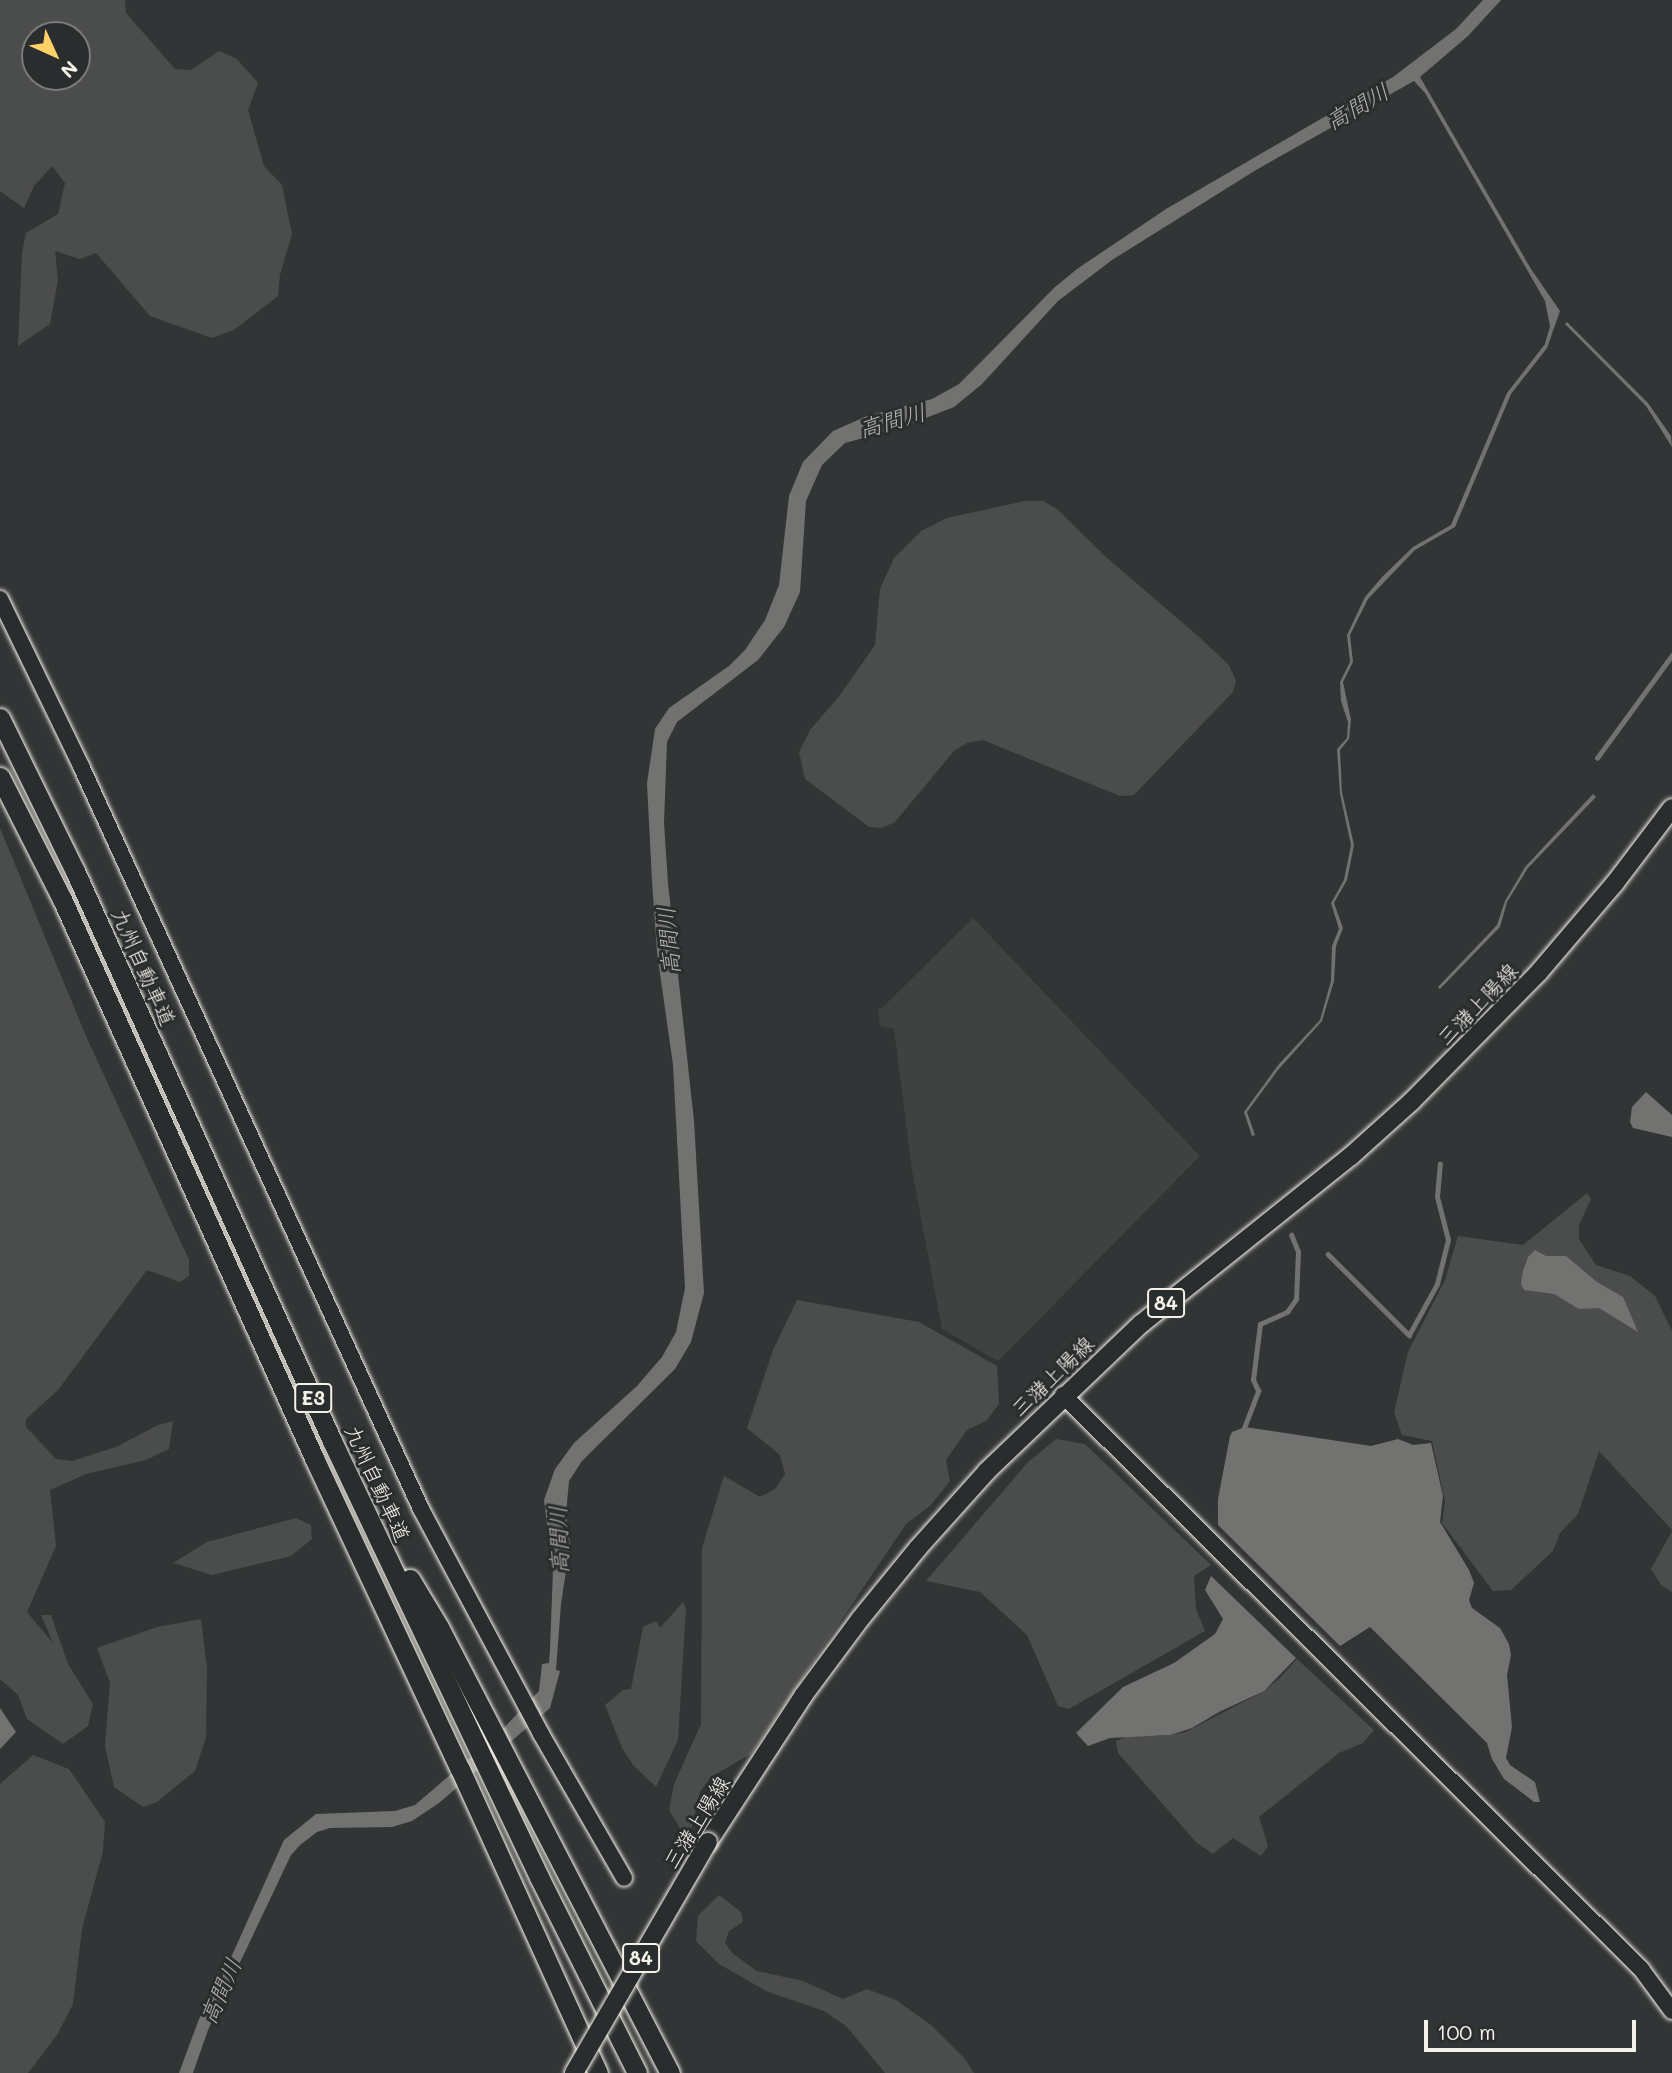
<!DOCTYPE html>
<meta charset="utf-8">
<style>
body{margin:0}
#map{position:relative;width:1672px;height:2073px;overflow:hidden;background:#323535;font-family:Mali,"Klee One",sans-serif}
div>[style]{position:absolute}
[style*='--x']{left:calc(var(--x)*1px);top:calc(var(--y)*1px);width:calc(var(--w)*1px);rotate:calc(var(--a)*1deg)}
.built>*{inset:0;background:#404242}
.green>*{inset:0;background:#4b4d4c}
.water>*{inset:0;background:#727370}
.stream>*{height:4.5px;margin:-2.25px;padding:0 2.25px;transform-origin:2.25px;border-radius:2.25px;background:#727370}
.roads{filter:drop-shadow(0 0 2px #f4f1e8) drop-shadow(0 0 2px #f4f1e8)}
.secondary>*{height:16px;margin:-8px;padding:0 8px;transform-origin:8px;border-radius:8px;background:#2a2d2e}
.primary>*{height:18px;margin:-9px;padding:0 9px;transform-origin:9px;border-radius:9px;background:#2a2d2e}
.highway>*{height:19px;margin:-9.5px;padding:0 9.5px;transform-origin:9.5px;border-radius:9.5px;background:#2a2d2e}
.bridges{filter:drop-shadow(0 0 2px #f4f1e8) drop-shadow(0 0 2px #f4f1e8)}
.primary-bridge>*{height:18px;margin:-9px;padding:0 9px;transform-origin:9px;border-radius:9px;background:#2a2d2e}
span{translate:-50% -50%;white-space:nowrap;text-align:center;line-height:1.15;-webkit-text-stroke:6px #2a2d2e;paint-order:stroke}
.shield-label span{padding:2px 5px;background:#2a2d2e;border:2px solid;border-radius:5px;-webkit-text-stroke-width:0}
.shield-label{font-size:19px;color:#f4f1e8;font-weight:700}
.street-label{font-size:21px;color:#f4f1e8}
.water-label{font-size:23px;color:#b3b2ac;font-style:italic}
.north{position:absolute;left:21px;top:21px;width:70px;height:70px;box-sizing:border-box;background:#2a2d2e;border:2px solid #7b7b78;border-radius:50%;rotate:135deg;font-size:19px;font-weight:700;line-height:28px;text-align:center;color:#f4f1e8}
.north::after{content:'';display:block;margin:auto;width:24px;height:32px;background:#ffd166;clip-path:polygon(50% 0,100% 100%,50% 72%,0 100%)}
.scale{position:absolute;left:1424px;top:2020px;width:212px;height:32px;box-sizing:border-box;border:4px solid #f4f1e8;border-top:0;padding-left:9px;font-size:21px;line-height:24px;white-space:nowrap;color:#f4f1e8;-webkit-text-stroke:5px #2a2d2e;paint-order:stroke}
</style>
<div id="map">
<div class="built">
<div style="clip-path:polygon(973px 918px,1200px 1156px,998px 1361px,942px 1329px,912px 1170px,894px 1029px,880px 1026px,878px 1008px,882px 1008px)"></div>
</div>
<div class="green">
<div style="clip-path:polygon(evenodd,0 0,125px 0,126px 13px,175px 69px,191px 70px,219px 51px,237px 59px,258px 83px,248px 110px,264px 166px,282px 185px,292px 234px,280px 275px,278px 296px,234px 330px,212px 338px,150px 316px,96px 253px,80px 259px,55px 251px,58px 280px,50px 324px,18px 346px,22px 253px,26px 233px,58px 214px,65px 183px,52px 166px,34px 186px,24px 208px,0 191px,0 0,35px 35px,77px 35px,77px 77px,35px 77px,35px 35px)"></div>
<div style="clip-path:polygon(1025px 501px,1043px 501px,1057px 509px,1106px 557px,1198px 636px,1229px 665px,1236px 681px,1233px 692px,1134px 795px,1120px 796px,983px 740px,967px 743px,954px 751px,895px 822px,882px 828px,869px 827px,805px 779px,799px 752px,810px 730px,840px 695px,875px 645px,880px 589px,894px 558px,921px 531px,947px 518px)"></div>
<div style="clip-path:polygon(0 828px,86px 1036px,189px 1260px,189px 1276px,180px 1282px,147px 1270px,58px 1390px,26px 1419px,26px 1427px,56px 1459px,72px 1461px,116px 1447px,158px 1425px,173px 1421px,169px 1449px,146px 1460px,86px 1474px,50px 1490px,56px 1546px,27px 1612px,53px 1643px,41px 1615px,51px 1615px,68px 1664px,93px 1704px,88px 1726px,63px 1744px,27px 1719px,18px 1695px,0 1679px)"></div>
<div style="clip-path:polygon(1587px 1193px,1591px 1199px,1579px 1225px,1579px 1239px,1596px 1265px,1630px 1276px,1655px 1296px,1672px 1331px,1672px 1530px,1599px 1451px,1578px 1514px,1560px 1533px,1553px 1551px,1511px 1590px,1493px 1591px,1442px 1523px,1445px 1501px,1432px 1441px,1402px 1435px,1394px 1413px,1408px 1352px,1445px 1280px,1458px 1236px,1523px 1245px)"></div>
<div style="clip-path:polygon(797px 1300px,919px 1322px,997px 1366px,999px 1404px,986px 1421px,967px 1430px,946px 1460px,950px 1481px,930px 1506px,906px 1524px,752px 1753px,711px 1777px,700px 1792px,692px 1827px,685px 1836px,669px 1810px,674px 1784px,701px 1724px,702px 1548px,724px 1476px,760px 1497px,775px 1489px,785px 1474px,780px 1455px,747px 1428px,773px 1350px)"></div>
<div style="clip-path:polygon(1056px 1439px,1085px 1444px,1211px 1565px,1194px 1576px,1196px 1609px,1205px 1631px,1069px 1709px,1058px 1706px,1027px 1635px,980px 1592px,926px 1581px,1028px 1462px)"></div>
<div style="clip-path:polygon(296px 1518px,311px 1525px,312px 1539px,291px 1556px,212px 1575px,173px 1563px,207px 1542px)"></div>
<div style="clip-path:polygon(1672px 1531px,1672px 1592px,1661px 1585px,1651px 1569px)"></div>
<div style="clip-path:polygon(683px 1602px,686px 1608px,678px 1740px,656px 1787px,633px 1765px,622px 1748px,605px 1705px,623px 1690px,631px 1689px,643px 1627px,656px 1621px,660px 1628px)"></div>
<div style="clip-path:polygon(201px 1619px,207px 1668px,206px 1737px,195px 1771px,157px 1802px,143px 1807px,114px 1787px,105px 1746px,110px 1683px,97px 1648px,157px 1627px)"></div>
<div style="clip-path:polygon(1297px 1659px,1374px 1730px,1363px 1743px,1339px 1753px,1259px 1817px,1268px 1846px,1261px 1856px,1233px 1838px,1213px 1854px,1196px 1842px,1118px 1753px,1116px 1741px,1127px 1736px,1161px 1736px,1186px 1732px,1260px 1693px,1279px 1679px)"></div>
<div style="clip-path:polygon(33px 1755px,69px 1769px,105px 1822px,103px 1851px,82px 1929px,73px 2004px,57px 2035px,28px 2073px,0 2073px,0 1784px)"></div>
<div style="clip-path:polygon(719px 1895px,741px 1912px,743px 1922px,729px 1931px,725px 1943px,733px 1954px,757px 1971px,803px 1981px,843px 1999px,867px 1989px,896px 2000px,931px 2025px,965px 2059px,974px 2073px,885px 2073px,846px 2026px,824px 2011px,766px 1991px,719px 1964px,696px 1941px,698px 1916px)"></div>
</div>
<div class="water">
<div style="clip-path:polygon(1483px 0,1501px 0,1468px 36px,1420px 77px,1531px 269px,1560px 311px,1547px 348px,1511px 394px,1455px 527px,1415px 550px,1368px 599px,1350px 635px,1353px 662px,1343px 682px,1351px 720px,1349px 739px,1340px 750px,1342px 792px,1354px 845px,1347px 880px,1334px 903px,1343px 928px,1336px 946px,1334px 981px,1322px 1021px,1278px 1070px,1247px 1112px,1255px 1135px,1252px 1136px,1244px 1112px,1279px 1064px,1320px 1020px,1331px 981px,1332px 946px,1339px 929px,1331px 903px,1344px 880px,1351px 845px,1340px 794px,1337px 749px,1347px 738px,1348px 722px,1341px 701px,1340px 682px,1350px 662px,1347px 635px,1365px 597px,1382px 577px,1413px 547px,1451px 525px,1507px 393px,1545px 344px,1550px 326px,1545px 301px,1425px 93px,1414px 81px,1256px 170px,1112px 260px,1058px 301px,982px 384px,954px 407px,900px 428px,845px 443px,822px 465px,806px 501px,800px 592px,784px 627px,758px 660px,677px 722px,667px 742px,664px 823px,668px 883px,694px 1121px,704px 1293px,691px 1342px,675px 1369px,582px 1461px,569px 1481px,566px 1514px,570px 1544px,561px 1604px,556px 1670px,560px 1671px,550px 1708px,439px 1803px,412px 1821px,392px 1827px,330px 1828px,317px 1832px,300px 1845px,291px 1855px,208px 2030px,193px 2073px,179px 2073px,199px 2019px,215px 1984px,219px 1984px,284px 1840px,316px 1814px,395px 1811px,415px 1805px,499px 1733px,539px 1691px,542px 1664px,549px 1663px,550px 1649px,554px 1543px,549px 1540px,544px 1500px,555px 1469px,574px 1443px,637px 1386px,662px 1357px,676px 1332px,685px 1288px,673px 1065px,657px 952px,652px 881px,647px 783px,655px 729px,669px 708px,729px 666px,745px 650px,765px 620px,779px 585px,789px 496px,803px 462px,833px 431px,867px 416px,932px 399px,959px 384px,1055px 287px,1077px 269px,1166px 209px,1393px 77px,1456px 29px)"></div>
<div style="clip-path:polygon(1567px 322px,1648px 403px,1671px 436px,1672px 447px,1646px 406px,1565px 324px)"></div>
<div style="clip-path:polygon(1593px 794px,1596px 797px,1528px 868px,1507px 902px,1500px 927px,1440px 989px,1438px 987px,1497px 925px,1505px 901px,1525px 867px)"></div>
<div style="clip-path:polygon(1646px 1092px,1672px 1115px,1672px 1137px,1633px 1128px,1630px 1122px,1632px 1107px)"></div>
<div style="clip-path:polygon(1535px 1250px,1546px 1256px,1566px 1256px,1597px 1282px,1623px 1297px,1638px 1332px,1599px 1308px,1579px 1309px,1554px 1294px,1524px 1290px,1521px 1284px,1523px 1271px,1528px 1257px)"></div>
<div style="clip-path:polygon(1245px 1427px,1371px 1446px,1398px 1439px,1413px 1445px,1431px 1443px,1443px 1496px,1440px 1522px,1469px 1570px,1474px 1583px,1469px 1600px,1472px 1608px,1500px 1628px,1509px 1644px,1511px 1655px,1507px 1675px,1512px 1727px,1506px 1758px,1510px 1765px,1535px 1782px,1540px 1802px,1534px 1802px,1504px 1779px,1492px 1759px,1487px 1743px,1370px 1627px,1340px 1646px,1218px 1525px,1218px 1499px,1230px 1436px,1232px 1432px)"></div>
<div style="clip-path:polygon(1211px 1576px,1296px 1658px,1264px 1691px,1219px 1712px,1192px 1728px,1170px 1735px,1110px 1738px,1088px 1746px,1076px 1733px,1123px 1687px,1174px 1663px,1215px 1634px,1223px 1619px,1205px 1590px)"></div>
<div style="clip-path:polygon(0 1708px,16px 1732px,0 1749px)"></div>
</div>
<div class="stream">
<div style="--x:1597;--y:758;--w:127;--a:-53.9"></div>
<div style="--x:1328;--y:1254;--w:115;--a:45"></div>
<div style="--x:1409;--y:1335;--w:58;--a:-61.2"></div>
<div style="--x:1437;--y:1284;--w:45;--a:-76"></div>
<div style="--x:1448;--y:1240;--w:44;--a:-104.3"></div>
<div style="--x:1437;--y:1197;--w:33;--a:-85"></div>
<div style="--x:1244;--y:1428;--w:40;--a:-69"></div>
<div style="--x:1258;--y:1391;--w:12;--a:-114"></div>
<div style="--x:1253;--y:1380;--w:56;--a:-82.9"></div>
<div style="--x:1260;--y:1324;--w:30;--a:-24"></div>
<div style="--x:1287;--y:1312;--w:16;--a:-55"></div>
<div style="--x:1296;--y:1299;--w:47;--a:-87.6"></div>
<div style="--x:1298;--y:1252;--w:18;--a:-112"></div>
</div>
<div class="roads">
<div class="secondary">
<div style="--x:0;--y:599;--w:186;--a:64.1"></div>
<div style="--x:81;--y:766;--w:817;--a:65.41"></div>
<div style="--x:421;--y:1509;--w:255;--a:61.9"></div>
<div style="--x:541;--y:1734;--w:166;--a:60"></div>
<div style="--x:1063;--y:1395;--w:815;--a:44.8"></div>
<div style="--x:1641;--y:1969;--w:52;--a:53.6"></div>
</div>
<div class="primary">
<div style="--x:708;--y:1842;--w:174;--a:-56.9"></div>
<div style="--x:803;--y:1696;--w:97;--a:-53.4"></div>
<div style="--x:861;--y:1618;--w:90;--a:-50.8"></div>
<div style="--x:918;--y:1548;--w:103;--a:-48.1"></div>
<div style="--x:987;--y:1471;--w:213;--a:-43.7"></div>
<div style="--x:1141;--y:1324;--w:269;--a:-38.7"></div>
<div style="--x:1351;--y:1156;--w:81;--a:-42"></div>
<div style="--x:1411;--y:1102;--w:182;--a:-45.4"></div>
<div style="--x:1539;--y:972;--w:117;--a:-49.5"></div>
<div style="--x:1615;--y:883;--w:94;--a:-52.8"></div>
</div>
<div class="highway">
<div style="--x:0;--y:718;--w:170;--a:63.9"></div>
<div style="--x:75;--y:871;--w:625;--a:65.73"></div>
<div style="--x:332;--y:1441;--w:483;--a:64.6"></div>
<div style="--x:539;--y:1877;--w:219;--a:63.4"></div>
<div style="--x:0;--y:777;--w:137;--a:63.1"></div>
<div style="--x:62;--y:899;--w:613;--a:65.73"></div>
<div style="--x:314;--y:1458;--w:344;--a:64.9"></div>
<div style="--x:460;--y:1769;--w:334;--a:65.6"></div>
<div style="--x:410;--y:1579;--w:56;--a:58.9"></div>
<div style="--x:439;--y:1627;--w:502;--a:62.62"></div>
</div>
</div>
<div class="bridges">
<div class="primary-bridge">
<div style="--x:574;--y:2073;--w:267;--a:-59.9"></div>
</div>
</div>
<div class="shield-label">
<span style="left:1166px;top:1303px">84</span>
<span style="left:313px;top:1398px">E3</span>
<span style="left:641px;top:1958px">84</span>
</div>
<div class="street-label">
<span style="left:144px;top:967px;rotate:66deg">九州自動車道</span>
<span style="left:1477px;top:1004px;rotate:-46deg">三潴上陽線</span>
<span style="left:1052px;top:1376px;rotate:-44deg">三潴上陽線</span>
<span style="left:378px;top:1483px;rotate:65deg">九州自動車道</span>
<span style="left:696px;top:1822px;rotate:-58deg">三潴上陽線</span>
</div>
<div class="water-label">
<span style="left:1357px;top:106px;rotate:-30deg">高間川</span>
<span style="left:892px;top:420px;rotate:-16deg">高間川</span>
<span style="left:668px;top:941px;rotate:-95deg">高間川</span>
<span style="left:558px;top:1540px;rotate:-92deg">高間川</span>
<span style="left:220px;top:1991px;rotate:-66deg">高間川</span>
</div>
<div class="north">N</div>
<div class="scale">100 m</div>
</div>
